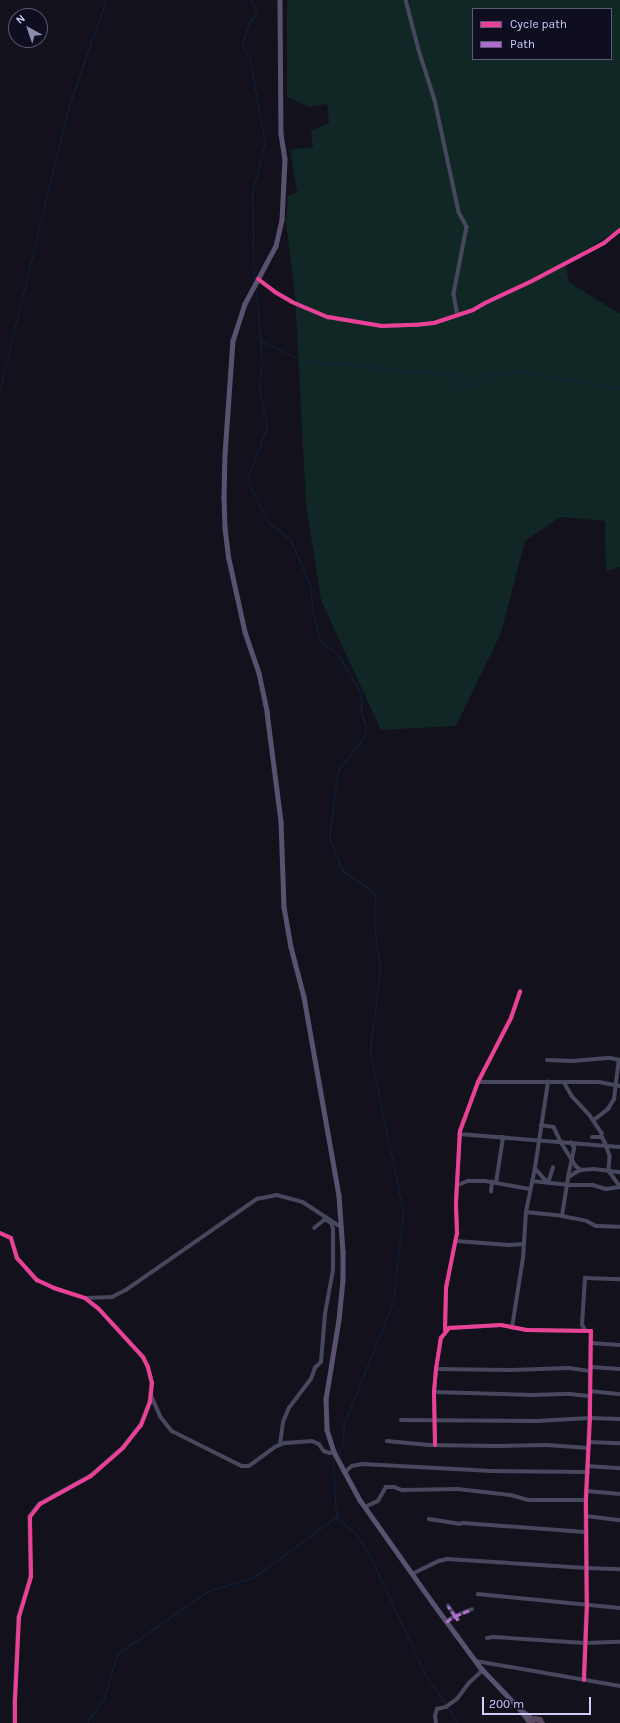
<!DOCTYPE html>
<style>
body{margin:0}
#map{position:relative;width:620px;height:1723px;overflow:hidden;background:#12111c;font-family:Karla,sans-serif}
div>[style]{position:absolute}
[style*='--x']{left:calc(var(--x)*1px);top:calc(var(--y)*1px);width:calc(var(--w)*1px);rotate:calc(var(--a)*1deg)}
.green>*{inset:0;background:#102726}
.stream>*{height:1px;margin:-0.5px;padding:0 0.5px;transform-origin:0.5px;border-radius:0.5px;background:#0d2541}
.minor>*{height:3.5px;margin:-1.75px;padding:0 1.75px;transform-origin:1.75px;border-radius:1.75px;background:#47475d}
.major>*{height:4.5px;margin:-2.25px;padding:0 2.25px;transform-origin:2.25px;border-radius:2.25px;background:#59516f}
.highway>*{height:5.5px;margin:-2.75px;padding:0 2.75px;transform-origin:2.75px;border-radius:2.75px;background:#59485f}
.quiet>*{height:3px;margin-top:-1.5px;transform-origin:0;background:repeating-linear-gradient(90deg,#b06ccc 0 6px,transparent 0 9px)}
.cycleway>*{height:4px;margin:-2px;padding:0 2px;transform-origin:2px;border-radius:2px;background:#ea4096}
span{translate:-50% -50%;white-space:nowrap;text-align:center;line-height:1.15;-webkit-text-stroke:4px #0f0d20;paint-order:stroke}
.legend{position:absolute;left:472px;top:8px;width:140px;height:52px;box-sizing:border-box;background:#0f0d20;border:1px solid #5c5a79;margin:0;padding:5px 7px;list-style:none;font-size:12px;color:#cfcefe}
.legend li{display:flex;align-items:center;gap:8px;height:20px}
.legend b{width:20px;border:1px solid #5c5a79}
.north{position:absolute;left:8px;top:8px;width:40px;height:40px;box-sizing:border-box;background:#0f0d20;border:1px solid #5c5a79;border-radius:50%;rotate:320deg;font-size:11px;font-weight:700;line-height:16px;text-align:center;color:#cfcefe}
.north::after{content:'';display:block;margin:auto;width:14px;height:18px;background:#8d8caf;clip-path:polygon(50% 0,100% 100%,50% 72%,0 100%)}
.scale{position:absolute;left:482px;top:1697px;width:109px;height:18px;box-sizing:border-box;border:2px solid #cfcefe;border-top:0;padding-left:5px;font-size:12px;line-height:14px;white-space:nowrap;color:#cfcefe;-webkit-text-stroke:3px #0f0d20;paint-order:stroke}
</style>
<div id="map">
<div class="green">
<div style="clip-path:polygon(evenodd,287px 0,620px 0,620px 229px,565px 262px,569px 282px,620px 314px,620px 567px,606px 571px,605px 521px,560px 517px,525px 541px,501px 633px,456px 726px,381px 730px,321px 600px,306px 504px,295px 294px,286px 222px,288px 196px,297px 192px,290px 150px,313px 147px,311px 131px,329px 123px,327px 104px,309px 107px,287px 97px,287px 0,473px 9px,611px 9px,611px 59px,473px 59px,473px 9px)"></div>
</div>
<div class="stream">
<div style="--x:251;--y:0;--w:14;--a:65"></div>
<div style="--x:257;--y:13;--w:13;--a:129"></div>
<div style="--x:249;--y:23;--w:23;--a:108"></div>
<div style="--x:242;--y:45;--w:13;--a:58"></div>
<div style="--x:249;--y:56;--w:87;--a:79.5"></div>
<div style="--x:265;--y:142;--w:53;--a:104.3"></div>
<div style="--x:252;--y:193;--w:86;--a:88.7"></div>
<div style="--x:256;--y:289;--w:74;--a:85.4"></div>
<div style="--x:262;--y:363;--w:26;--a:97"></div>
<div style="--x:259;--y:389;--w:38;--a:78"></div>
<div style="--x:267;--y:426;--w:58;--a:110.3"></div>
<div style="--x:247;--y:480;--w:47;--a:63.4"></div>
<div style="--x:268;--y:522;--w:28;--a:38"></div>
<div style="--x:290;--y:539;--w:50;--a:66.5"></div>
<div style="--x:310;--y:585;--w:28;--a:84"></div>
<div style="--x:313;--y:613;--w:28;--a:75"></div>
<div style="--x:320;--y:640;--w:25;--a:40"></div>
<div style="--x:339;--y:656;--w:44;--a:59.9"></div>
<div style="--x:361;--y:694;--w:19;--a:90"></div>
<div style="--x:361;--y:713;--w:15;--a:70"></div>
<div style="--x:366;--y:727;--w:9;--a:96"></div>
<div style="--x:365;--y:736;--w:43;--a:128.5"></div>
<div style="--x:338;--y:770;--w:68;--a:97.7"></div>
<div style="--x:329;--y:837;--w:35;--a:68"></div>
<div style="--x:342;--y:870;--w:40;--a:34.9"></div>
<div style="--x:375;--y:893;--w:32;--a:92"></div>
<div style="--x:374;--y:925;--w:44;--a:82.2"></div>
<div style="--x:380;--y:969;--w:84;--a:96.9"></div>
<div style="--x:370;--y:1052;--w:163;--a:78.3"></div>
<div style="--x:403;--y:1212;--w:91;--a:96.3"></div>
<div style="--x:393;--y:1302;--w:131;--a:112"></div>
<div style="--x:344;--y:1423;--w:23;--a:95"></div>
<div style="--x:342;--y:1446;--w:8;--a:120"></div>
<div style="--x:259;--y:340;--w:46;--a:26"></div>
<div style="--x:300;--y:360;--w:152;--a:5.7"></div>
<div style="--x:451;--y:375;--w:4;--a:-27"></div>
<div style="--x:455;--y:373;--w:4;--a:27"></div>
<div style="--x:459;--y:375;--w:9;--a:77"></div>
<div style="--x:461;--y:384;--w:3;--a:45"></div>
<div style="--x:463;--y:386;--w:8;--a:-14"></div>
<div style="--x:471;--y:384;--w:6;--a:-45"></div>
<div style="--x:475;--y:380;--w:9;--a:-32"></div>
<div style="--x:483;--y:375;--w:43;--a:-5.3"></div>
<div style="--x:526;--y:371;--w:15;--a:16"></div>
<div style="--x:540;--y:375;--w:81;--a:9.2"></div>
<div style="--x:0;--y:388;--w:291;--a:-76.3"></div>
<div style="--x:69;--y:105;--w:111;--a:-70.6"></div>
<div style="--x:336;--y:1517;--w:26;--a:40"></div>
<div style="--x:356;--y:1534;--w:26;--a:58"></div>
<div style="--x:370;--y:1556;--w:132;--a:65"></div>
<div style="--x:426;--y:1676;--w:35;--a:55"></div>
<div style="--x:448;--y:1708;--w:17;--a:59"></div>
<div style="--x:87;--y:1723;--w:30;--a:-56"></div>
<div style="--x:104;--y:1698;--w:46;--a:-73.5"></div>
<div style="--x:117;--y:1654;--w:111;--a:-34.7"></div>
<div style="--x:208;--y:1591;--w:48;--a:-16.9"></div>
<div style="--x:254;--y:1577;--w:102;--a:-36.2"></div>
<div style="--x:336;--y:1517;--w:56;--a:-93.1"></div>
</div>
<div class="minor">
<div style="--x:406;--y:0;--w:52;--a:75.4"></div>
<div style="--x:419;--y:50;--w:52;--a:72.3"></div>
<div style="--x:435;--y:100;--w:115;--a:77.9"></div>
<div style="--x:459;--y:212;--w:17;--a:62"></div>
<div style="--x:467;--y:227;--w:68;--a:101"></div>
<div style="--x:454;--y:294;--w:22;--a:80"></div>
<div style="--x:258;--y:279;--w:21;--a:37"></div>
<div style="--x:275;--y:292;--w:20;--a:30"></div>
<div style="--x:292;--y:302;--w:39;--a:23"></div>
<div style="--x:328;--y:317;--w:55;--a:9.5"></div>
<div style="--x:382;--y:326;--w:33;--a:-2"></div>
<div style="--x:415;--y:325;--w:19;--a:-6"></div>
<div style="--x:434;--y:323;--w:41;--a:-18.4"></div>
<div style="--x:473;--y:310;--w:14;--a:-30"></div>
<div style="--x:485;--y:303;--w:52;--a:-25.1"></div>
<div style="--x:532;--y:281;--w:81;--a:-27.8"></div>
<div style="--x:604;--y:243;--w:21;--a:-39"></div>
<div style="--x:547;--y:1060;--w:26;--a:2"></div>
<div style="--x:573;--y:1061;--w:37;--a:-5"></div>
<div style="--x:610;--y:1058;--w:10;--a:11"></div>
<div style="--x:478;--y:1082;--w:86;--a:0"></div>
<div style="--x:564;--y:1082;--w:16;--a:60"></div>
<div style="--x:572;--y:1096;--w:25;--a:47"></div>
<div style="--x:589;--y:1114;--w:23;--a:56"></div>
<div style="--x:602;--y:1133;--w:4;--a:90"></div>
<div style="--x:564;--y:1082;--w:35;--a:0"></div>
<div style="--x:599;--y:1082;--w:21;--a:11"></div>
<div style="--x:594;--y:1120;--w:18;--a:-38"></div>
<div style="--x:608;--y:1109;--w:12;--a:-59"></div>
<div style="--x:614;--y:1099;--w:39;--a:-83"></div>
<div style="--x:541;--y:1125;--w:13;--a:9"></div>
<div style="--x:554;--y:1127;--w:17;--a:65"></div>
<div style="--x:561;--y:1142;--w:28;--a:58"></div>
<div style="--x:576;--y:1166;--w:6;--a:39"></div>
<div style="--x:459;--y:1134;--w:162;--a:4.6"></div>
<div style="--x:592;--y:1137;--w:10;--a:0"></div>
<div style="--x:602;--y:1137;--w:6;--a:59"></div>
<div style="--x:605;--y:1142;--w:15;--a:70"></div>
<div style="--x:610;--y:1156;--w:15;--a:94"></div>
<div style="--x:609;--y:1171;--w:19;--a:54"></div>
<div style="--x:535;--y:1168;--w:18;--a:49"></div>
<div style="--x:568;--y:1177;--w:30;--a:-78"></div>
<div style="--x:574;--y:1148;--w:6;--a:-121"></div>
<div style="--x:532;--y:1181;--w:38;--a:6"></div>
<div style="--x:570;--y:1185;--w:23;--a:0"></div>
<div style="--x:593;--y:1185;--w:14;--a:17"></div>
<div style="--x:606;--y:1189;--w:14;--a:-8"></div>
<div style="--x:496;--y:1183;--w:46;--a:-81.2"></div>
<div style="--x:548;--y:1183;--w:16;--a:-72"></div>
<div style="--x:458;--y:1185;--w:11;--a:-22"></div>
<div style="--x:468;--y:1181;--w:17;--a:0"></div>
<div style="--x:485;--y:1181;--w:46;--a:10.1"></div>
<div style="--x:491;--y:1192;--w:10;--a:-84"></div>
<div style="--x:526;--y:1212;--w:36;--a:6"></div>
<div style="--x:562;--y:1216;--w:25;--a:11"></div>
<div style="--x:587;--y:1221;--w:10;--a:29"></div>
<div style="--x:596;--y:1226;--w:24;--a:2"></div>
<div style="--x:562;--y:1216;--w:38;--a:-81"></div>
<div style="--x:568;--y:1178;--w:9;--a:-36"></div>
<div style="--x:575;--y:1173;--w:7;--a:-27"></div>
<div style="--x:581;--y:1170;--w:13;--a:-4"></div>
<div style="--x:594;--y:1169;--w:26;--a:7"></div>
<div style="--x:0;--y:1233;--w:12;--a:24"></div>
<div style="--x:11;--y:1238;--w:21;--a:73"></div>
<div style="--x:17;--y:1258;--w:30;--a:48"></div>
<div style="--x:37;--y:1280;--w:19;--a:25"></div>
<div style="--x:54;--y:1288;--w:33;--a:18"></div>
<div style="--x:85;--y:1298;--w:16;--a:38"></div>
<div style="--x:98;--y:1308;--w:67;--a:47.4"></div>
<div style="--x:143;--y:1357;--w:11;--a:63"></div>
<div style="--x:148;--y:1367;--w:16;--a:76"></div>
<div style="--x:152;--y:1383;--w:19;--a:96"></div>
<div style="--x:150;--y:1402;--w:25;--a:111"></div>
<div style="--x:141;--y:1425;--w:29;--a:128"></div>
<div style="--x:123;--y:1448;--w:43;--a:138.8"></div>
<div style="--x:91;--y:1476;--w:58;--a:151.2"></div>
<div style="--x:40;--y:1504;--w:16;--a:128"></div>
<div style="--x:30;--y:1517;--w:60;--a:89"></div>
<div style="--x:31;--y:1577;--w:42;--a:106.7"></div>
<div style="--x:19;--y:1617;--w:84;--a:92.7"></div>
<div style="--x:15;--y:1701;--w:22;--a:90"></div>
<div style="--x:456;--y:1241;--w:53;--a:4.3"></div>
<div style="--x:509;--y:1245;--w:15;--a:-4"></div>
<div style="--x:86;--y:1298;--w:26;--a:-2"></div>
<div style="--x:112;--y:1297;--w:16;--a:-27"></div>
<div style="--x:126;--y:1290;--w:160;--a:-34.8"></div>
<div style="--x:257;--y:1199;--w:20;--a:-11"></div>
<div style="--x:277;--y:1195;--w:27;--a:15"></div>
<div style="--x:303;--y:1202;--w:45;--a:33.3"></div>
<div style="--x:512;--y:1328;--w:71;--a:-81.1"></div>
<div style="--x:523;--y:1258;--w:46;--a:-86.3"></div>
<div style="--x:526;--y:1212;--w:45;--a:-78.4"></div>
<div style="--x:535;--y:1168;--w:87;--a:-81.4"></div>
<div style="--x:445;--y:1330;--w:42;--a:-88.6"></div>
<div style="--x:446;--y:1288;--w:56;--a:-78.7"></div>
<div style="--x:457;--y:1233;--w:31;--a:-92"></div>
<div style="--x:456;--y:1202;--w:71;--a:-86.8"></div>
<div style="--x:460;--y:1131;--w:52;--a:-69.8"></div>
<div style="--x:478;--y:1082;--w:72;--a:-62.7"></div>
<div style="--x:511;--y:1018;--w:28;--a:-71"></div>
<div style="--x:585;--y:1330;--w:6;--a:-121"></div>
<div style="--x:582;--y:1325;--w:47;--a:-86.3"></div>
<div style="--x:585;--y:1278;--w:35;--a:2"></div>
<div style="--x:591;--y:1343;--w:29;--a:4"></div>
<div style="--x:591;--y:1367;--w:29;--a:4"></div>
<div style="--x:436;--y:1369;--w:76;--a:0.8"></div>
<div style="--x:512;--y:1370;--w:57;--a:-2"></div>
<div style="--x:569;--y:1368;--w:22;--a:8"></div>
<div style="--x:590;--y:1391;--w:30;--a:6"></div>
<div style="--x:434;--y:1392;--w:99;--a:1.7"></div>
<div style="--x:533;--y:1395;--w:37;--a:-2"></div>
<div style="--x:570;--y:1394;--w:20;--a:6"></div>
<div style="--x:152;--y:1397;--w:22;--a:66"></div>
<div style="--x:161;--y:1417;--w:18;--a:52"></div>
<div style="--x:172;--y:1431;--w:78;--a:26.6"></div>
<div style="--x:242;--y:1466;--w:7;--a:0"></div>
<div style="--x:249;--y:1466;--w:32;--a:-36"></div>
<div style="--x:275;--y:1447;--w:11;--a:-22"></div>
<div style="--x:285;--y:1443;--w:27;--a:-4"></div>
<div style="--x:312;--y:1441;--w:8;--a:23"></div>
<div style="--x:319;--y:1444;--w:9;--a:54"></div>
<div style="--x:324;--y:1451;--w:6;--a:18"></div>
<div style="--x:330;--y:1453;--w:4;--a:-14"></div>
<div style="--x:401;--y:1420;--w:136;--a:0.4"></div>
<div style="--x:537;--y:1421;--w:53;--a:-3.2"></div>
<div style="--x:590;--y:1418;--w:30;--a:2"></div>
<div style="--x:387;--y:1441;--w:42;--a:5.4"></div>
<div style="--x:429;--y:1445;--w:67;--a:0.9"></div>
<div style="--x:496;--y:1446;--w:51;--a:-1.1"></div>
<div style="--x:547;--y:1445;--w:41;--a:4.2"></div>
<div style="--x:588;--y:1442;--w:32;--a:2"></div>
<div style="--x:280;--y:1444;--w:22;--a:-82"></div>
<div style="--x:283;--y:1422;--w:15;--a:-67"></div>
<div style="--x:289;--y:1408;--w:36;--a:-53"></div>
<div style="--x:311;--y:1379;--w:12;--a:-70"></div>
<div style="--x:315;--y:1368;--w:8;--a:-45"></div>
<div style="--x:321;--y:1362;--w:48;--a:-85.2"></div>
<div style="--x:325;--y:1314;--w:45;--a:-79.7"></div>
<div style="--x:333;--y:1270;--w:41;--a:-90"></div>
<div style="--x:333;--y:1229;--w:6;--a:-108"></div>
<div style="--x:331;--y:1223;--w:7;--a:-153"></div>
<div style="--x:325;--y:1220;--w:13;--a:141"></div>
<div style="--x:435;--y:1445;--w:53;--a:-91.1"></div>
<div style="--x:434;--y:1392;--w:23;--a:-85"></div>
<div style="--x:436;--y:1369;--w:31;--a:-81"></div>
<div style="--x:441;--y:1338;--w:13;--a:-51"></div>
<div style="--x:449;--y:1328;--w:52;--a:-3.3"></div>
<div style="--x:501;--y:1325;--w:25;--a:11"></div>
<div style="--x:526;--y:1330;--w:65;--a:0.9"></div>
<div style="--x:591;--y:1331;--w:87;--a:90.7"></div>
<div style="--x:590;--y:1418;--w:82;--a:92.8"></div>
<div style="--x:586;--y:1500;--w:106;--a:89.5"></div>
<div style="--x:587;--y:1606;--w:74;--a:92.3"></div>
<div style="--x:588;--y:1466;--w:32;--a:4"></div>
<div style="--x:345;--y:1472;--w:9;--a:-41"></div>
<div style="--x:352;--y:1466;--w:10;--a:-11"></div>
<div style="--x:362;--y:1464;--w:130;--a:3.1"></div>
<div style="--x:492;--y:1471;--w:96;--a:0.6"></div>
<div style="--x:587;--y:1491;--w:33;--a:5"></div>
<div style="--x:365;--y:1507;--w:14;--a:-25"></div>
<div style="--x:378;--y:1501;--w:16;--a:-60"></div>
<div style="--x:386;--y:1487;--w:8;--a:0"></div>
<div style="--x:394;--y:1487;--w:9;--a:21"></div>
<div style="--x:402;--y:1490;--w:56;--a:-1"></div>
<div style="--x:458;--y:1489;--w:53;--a:6.5"></div>
<div style="--x:511;--y:1495;--w:19;--a:16"></div>
<div style="--x:529;--y:1500;--w:57;--a:0"></div>
<div style="--x:586;--y:1516;--w:34;--a:7"></div>
<div style="--x:429;--y:1519;--w:30;--a:9"></div>
<div style="--x:459;--y:1524;--w:4;--a:-14"></div>
<div style="--x:463;--y:1523;--w:122;--a:4.2"></div>
<div style="--x:412;--y:1574;--w:30;--a:-26"></div>
<div style="--x:439;--y:1561;--w:8;--a:-14"></div>
<div style="--x:447;--y:1559;--w:140;--a:3.7"></div>
<div style="--x:587;--y:1568;--w:33;--a:2"></div>
<div style="--x:478;--y:1594;--w:143;--a:5.6"></div>
<div style="--x:458;--y:1620;--w:5;--a:-127"></div>
<div style="--x:455;--y:1616;--w:18;--a:-22"></div>
<div style="--x:446;--y:1622;--w:11;--a:-34"></div>
<div style="--x:455;--y:1616;--w:12;--a:-125"></div>
<div style="--x:487;--y:1638;--w:6;--a:-9"></div>
<div style="--x:493;--y:1637;--w:92;--a:3.7"></div>
<div style="--x:585;--y:1643;--w:35;--a:-2"></div>
<div style="--x:476;--y:1661;--w:146;--a:9.8"></div>
<div style="--x:436;--y:1723;--w:7;--a:-98"></div>
<div style="--x:435;--y:1716;--w:7;--a:-74"></div>
<div style="--x:437;--y:1709;--w:9;--a:-13"></div>
<div style="--x:446;--y:1707;--w:14;--a:-36"></div>
<div style="--x:457;--y:1699;--w:20;--a:-53"></div>
<div style="--x:469;--y:1683;--w:19;--a:-43"></div>
</div>
<div class="major">
<div style="--x:280;--y:0;--w:134;--a:89.6"></div>
<div style="--x:281;--y:134;--w:25;--a:81"></div>
<div style="--x:285;--y:159;--w:61;--a:92.8"></div>
<div style="--x:282;--y:220;--w:27;--a:103"></div>
<div style="--x:276;--y:246;--w:66;--a:118.1"></div>
<div style="--x:245;--y:304;--w:38;--a:108"></div>
<div style="--x:233;--y:340;--w:113;--a:94"></div>
<div style="--x:225;--y:453;--w:45;--a:91.3"></div>
<div style="--x:224;--y:498;--w:30;--a:88"></div>
<div style="--x:225;--y:528;--w:31;--a:83"></div>
<div style="--x:229;--y:559;--w:75;--a:77.6"></div>
<div style="--x:245;--y:632;--w:43;--a:71.1"></div>
<div style="--x:259;--y:673;--w:40;--a:78"></div>
<div style="--x:267;--y:712;--w:110;--a:82.7"></div>
<div style="--x:281;--y:821;--w:86;--a:88"></div>
<div style="--x:284;--y:907;--w:41;--a:80.1"></div>
<div style="--x:291;--y:947;--w:52;--a:75.4"></div>
<div style="--x:304;--y:997;--w:201;--a:80"></div>
<div style="--x:339;--y:1195;--w:57;--a:86"></div>
<div style="--x:343;--y:1252;--w:28;--a:90"></div>
<div style="--x:343;--y:1280;--w:40;--a:95.7"></div>
<div style="--x:339;--y:1320;--w:80;--a:99.3"></div>
<div style="--x:326;--y:1399;--w:31;--a:88"></div>
<div style="--x:327;--y:1430;--w:23;--a:72"></div>
<div style="--x:334;--y:1452;--w:55;--a:61.6"></div>
<div style="--x:360;--y:1500;--w:126;--a:54.7"></div>
<div style="--x:433;--y:1603;--w:79;--a:53.7"></div>
<div style="--x:480;--y:1667;--w:58;--a:46.4"></div>
<div style="--x:520;--y:1709;--w:16;--a:38"></div>
<div style="--x:520;--y:1709;--w:17;--a:54"></div>
</div>
<div class="highway">
<div style="--x:530;--y:1723;--w:6;--a:-39"></div>
<div style="--x:535;--y:1719;--w:5;--a:11"></div>
<div style="--x:540;--y:1720;--w:4;--a:56"></div>
</div>
<div class="quiet">
<div style="--x:458;--y:1620;--w:5;--a:-127"></div>
<div style="--x:455;--y:1616;--w:18;--a:-22"></div>
<div style="--x:446;--y:1622;--w:11;--a:-34"></div>
<div style="--x:455;--y:1616;--w:12;--a:-125"></div>
</div>
<div class="cycleway">
<div style="--x:258;--y:279;--w:21;--a:37"></div>
<div style="--x:275;--y:292;--w:20;--a:30"></div>
<div style="--x:292;--y:302;--w:39;--a:23"></div>
<div style="--x:328;--y:317;--w:55;--a:9.5"></div>
<div style="--x:382;--y:326;--w:33;--a:-2"></div>
<div style="--x:415;--y:325;--w:19;--a:-6"></div>
<div style="--x:434;--y:323;--w:41;--a:-18.4"></div>
<div style="--x:473;--y:310;--w:14;--a:-30"></div>
<div style="--x:485;--y:303;--w:52;--a:-25.1"></div>
<div style="--x:532;--y:281;--w:81;--a:-27.8"></div>
<div style="--x:604;--y:243;--w:21;--a:-39"></div>
<div style="--x:0;--y:1233;--w:12;--a:24"></div>
<div style="--x:11;--y:1238;--w:21;--a:73"></div>
<div style="--x:17;--y:1258;--w:30;--a:48"></div>
<div style="--x:37;--y:1280;--w:19;--a:25"></div>
<div style="--x:54;--y:1288;--w:33;--a:18"></div>
<div style="--x:85;--y:1298;--w:16;--a:38"></div>
<div style="--x:98;--y:1308;--w:67;--a:47.4"></div>
<div style="--x:143;--y:1357;--w:11;--a:63"></div>
<div style="--x:148;--y:1367;--w:16;--a:76"></div>
<div style="--x:152;--y:1383;--w:19;--a:96"></div>
<div style="--x:150;--y:1402;--w:25;--a:111"></div>
<div style="--x:141;--y:1425;--w:29;--a:128"></div>
<div style="--x:123;--y:1448;--w:43;--a:138.8"></div>
<div style="--x:91;--y:1476;--w:58;--a:151.2"></div>
<div style="--x:40;--y:1504;--w:16;--a:128"></div>
<div style="--x:30;--y:1517;--w:60;--a:89"></div>
<div style="--x:31;--y:1577;--w:42;--a:106.7"></div>
<div style="--x:19;--y:1617;--w:84;--a:92.7"></div>
<div style="--x:15;--y:1701;--w:22;--a:90"></div>
<div style="--x:445;--y:1330;--w:42;--a:-88.6"></div>
<div style="--x:446;--y:1288;--w:56;--a:-78.7"></div>
<div style="--x:457;--y:1233;--w:31;--a:-92"></div>
<div style="--x:456;--y:1202;--w:71;--a:-86.8"></div>
<div style="--x:460;--y:1131;--w:52;--a:-69.8"></div>
<div style="--x:478;--y:1082;--w:72;--a:-62.7"></div>
<div style="--x:511;--y:1018;--w:28;--a:-71"></div>
<div style="--x:435;--y:1445;--w:53;--a:-91.1"></div>
<div style="--x:434;--y:1392;--w:23;--a:-85"></div>
<div style="--x:436;--y:1369;--w:31;--a:-81"></div>
<div style="--x:441;--y:1338;--w:13;--a:-51"></div>
<div style="--x:449;--y:1328;--w:52;--a:-3.3"></div>
<div style="--x:501;--y:1325;--w:25;--a:11"></div>
<div style="--x:526;--y:1330;--w:65;--a:0.9"></div>
<div style="--x:591;--y:1331;--w:87;--a:90.7"></div>
<div style="--x:590;--y:1418;--w:82;--a:92.8"></div>
<div style="--x:586;--y:1500;--w:106;--a:89.5"></div>
<div style="--x:587;--y:1606;--w:74;--a:92.3"></div>
</div>
<ul class="legend">
<li><b style="height:5px;background:#ea4096"></b>Cycle path</li>
<li><b style="height:5px;background:#b06ccc"></b>Path</li>
</ul>
<div class="north">N</div>
<div class="scale">200 m</div>
</div>
